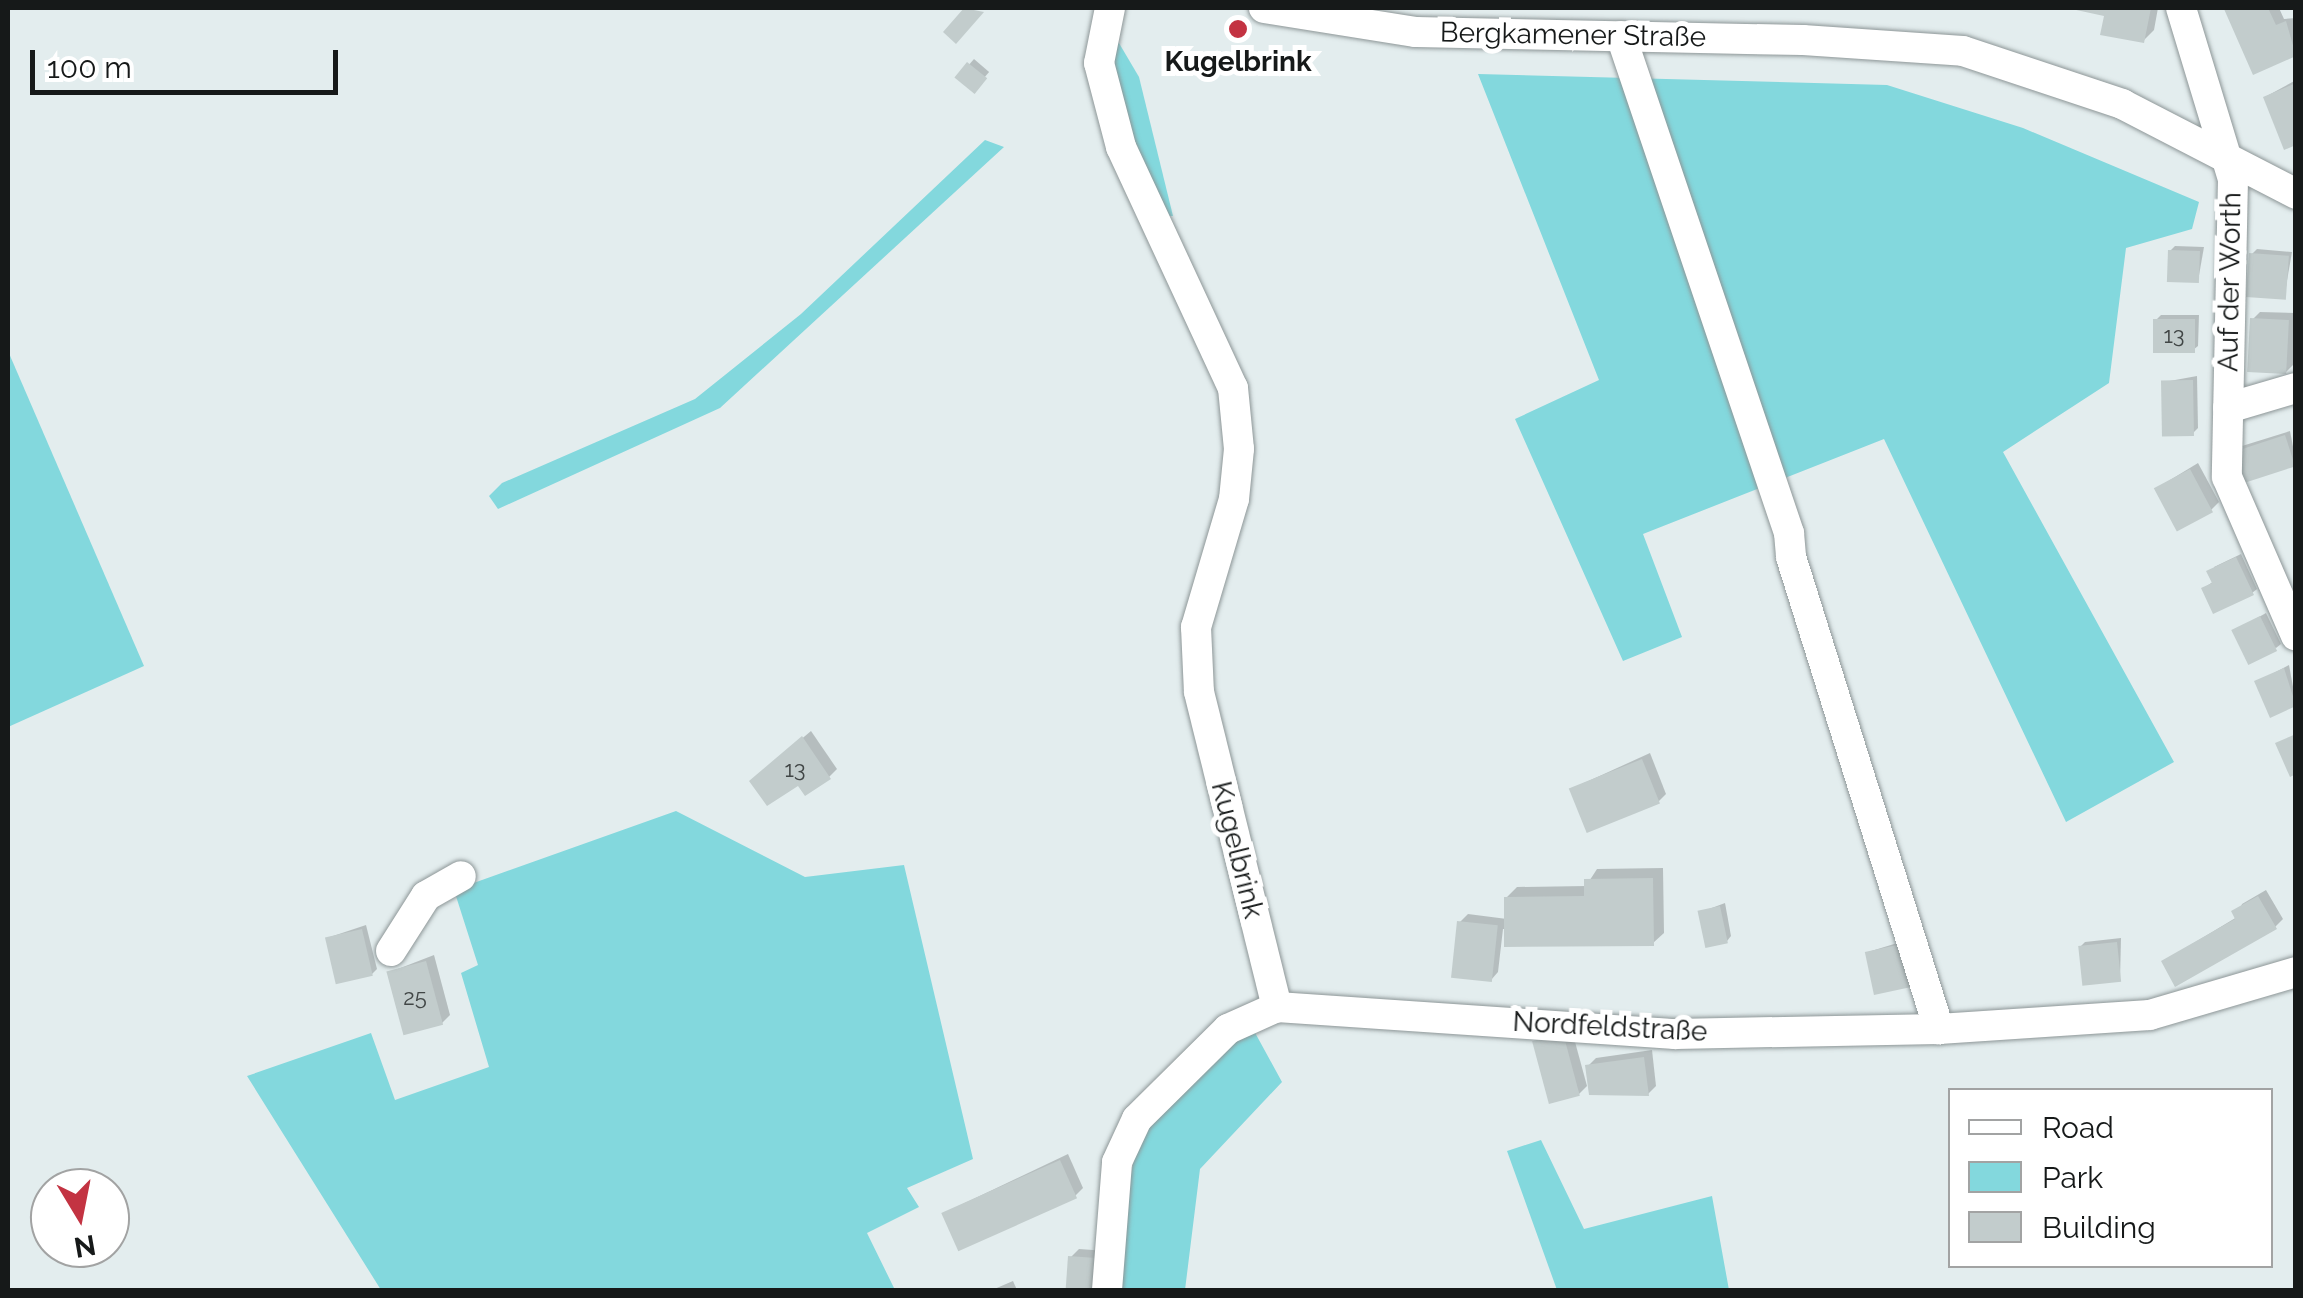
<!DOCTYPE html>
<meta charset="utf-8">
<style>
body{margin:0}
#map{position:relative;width:2303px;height:1298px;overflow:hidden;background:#e3edee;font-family:Raleway,sans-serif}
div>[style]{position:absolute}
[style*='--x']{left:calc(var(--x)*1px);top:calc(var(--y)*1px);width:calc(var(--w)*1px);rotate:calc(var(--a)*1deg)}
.green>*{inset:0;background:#83d8dd}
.shadow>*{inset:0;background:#0003;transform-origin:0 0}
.building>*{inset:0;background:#c2cccc;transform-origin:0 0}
.roads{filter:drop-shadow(0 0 2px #8d9697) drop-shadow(0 0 2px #8d9697)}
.minor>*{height:30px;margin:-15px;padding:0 15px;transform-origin:15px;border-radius:15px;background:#fff}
.dots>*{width:28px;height:28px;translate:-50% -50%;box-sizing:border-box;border:5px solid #fff;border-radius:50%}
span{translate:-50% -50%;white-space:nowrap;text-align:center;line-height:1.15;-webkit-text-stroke:10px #fff;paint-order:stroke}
.number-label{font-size:22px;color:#414646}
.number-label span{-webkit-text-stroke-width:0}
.street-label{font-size:28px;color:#161919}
.poi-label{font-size:28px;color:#161919;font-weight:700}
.frame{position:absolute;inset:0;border:10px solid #161919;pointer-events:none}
.legend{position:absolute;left:1948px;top:1088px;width:325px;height:180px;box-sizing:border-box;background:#fff;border:2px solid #a2a3a3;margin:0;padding:12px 18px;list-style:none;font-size:30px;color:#161919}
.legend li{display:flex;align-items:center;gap:20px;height:50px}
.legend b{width:50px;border:2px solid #a2a3a3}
.north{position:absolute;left:30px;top:1168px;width:100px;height:100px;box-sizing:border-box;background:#fff;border:2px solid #a2a3a3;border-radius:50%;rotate:170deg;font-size:28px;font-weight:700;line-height:40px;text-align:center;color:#161919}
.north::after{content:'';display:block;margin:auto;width:35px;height:45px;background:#c33342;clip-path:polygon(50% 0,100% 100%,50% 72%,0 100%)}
.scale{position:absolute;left:30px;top:50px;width:308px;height:45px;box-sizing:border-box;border:5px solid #161919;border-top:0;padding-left:12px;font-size:30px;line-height:35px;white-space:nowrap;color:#161919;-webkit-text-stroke:8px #fff;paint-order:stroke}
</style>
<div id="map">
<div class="green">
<div style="clip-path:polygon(1116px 38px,1139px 77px,1173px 216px,1162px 216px,1117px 108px,1111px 55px)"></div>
<div style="clip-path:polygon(1478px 74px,1887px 85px,2023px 128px,2199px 202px,2192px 229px,2126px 248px,2109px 383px,2003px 452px,2174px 762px,2066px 822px,1884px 439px,1643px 534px,1682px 637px,1623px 661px,1515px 419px,1599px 380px)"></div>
<div style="clip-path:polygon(985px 140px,1004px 147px,720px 408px,498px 509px,489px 496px,502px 483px,695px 399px,801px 314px)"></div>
<div style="clip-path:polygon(8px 351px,144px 666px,8px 727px)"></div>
<div style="clip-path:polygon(676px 811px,805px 877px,904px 865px,973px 1159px,907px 1188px,919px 1207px,867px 1233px,895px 1290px,381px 1290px,247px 1076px,371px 1033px,395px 1100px,489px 1067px,461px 973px,478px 965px,454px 890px)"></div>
<div style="clip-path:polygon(1253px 1029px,1282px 1082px,1200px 1169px,1185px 1290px,1119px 1290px,1121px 1225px,1135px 1154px,1157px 1114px,1201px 1066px)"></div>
<div style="clip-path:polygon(1541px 1140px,1584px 1229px,1712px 1196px,1729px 1290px,1557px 1290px,1507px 1151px)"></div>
</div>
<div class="shadow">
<div style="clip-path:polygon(2070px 8px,2158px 8px,2154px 30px,2143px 41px,2107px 14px)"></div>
<div style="clip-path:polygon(2279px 8px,2284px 19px,2296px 18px,2296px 53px,2254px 71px,2227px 9px)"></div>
<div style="left:974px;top:59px;width:20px;height:23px;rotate:41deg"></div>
<div style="clip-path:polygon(2296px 80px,2296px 142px,2265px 97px)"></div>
<div style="clip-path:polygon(2175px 246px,2204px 247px,2198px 281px,2170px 251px)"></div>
<div style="clip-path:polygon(2257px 249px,2292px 252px,2284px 298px,2252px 254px)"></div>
<div style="clip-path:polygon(2260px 312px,2296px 313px,2294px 364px,2286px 372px,2252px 320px)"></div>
<div style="clip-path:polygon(2161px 315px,2199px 315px,2198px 346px,2193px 350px,2156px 320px)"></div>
<div style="clip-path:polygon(2197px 376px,2198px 428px,2193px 433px,2164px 382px)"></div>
<div style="clip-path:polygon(2290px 431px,2296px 462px,2245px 479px,2242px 446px)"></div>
<div style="clip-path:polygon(2198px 463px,2219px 502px,2211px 510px,2157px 488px)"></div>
<div style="clip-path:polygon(2241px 554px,2257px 589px,2252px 593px,2204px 588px,2214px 581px,2214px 567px)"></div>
<div style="clip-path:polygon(2266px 613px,2281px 644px,2276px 648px,2234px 631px)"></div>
<div style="clip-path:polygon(2289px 665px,2296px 703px,2272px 714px,2257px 682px)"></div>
<div style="clip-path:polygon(811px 731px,837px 769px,829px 777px,798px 782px,761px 773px)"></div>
<div style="clip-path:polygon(1650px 753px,1666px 794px,1658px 802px,1571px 789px)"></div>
<div style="clip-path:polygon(1663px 868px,1664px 933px,1653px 943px,1503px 929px,1498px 972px,1491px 980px,1460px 922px,1468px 914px,1507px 919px,1506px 898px,1517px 887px,1586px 886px,1597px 869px)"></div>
<div style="clip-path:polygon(2266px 890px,2283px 919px,2275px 927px,2164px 961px,2237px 917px,2242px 904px)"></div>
<div style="clip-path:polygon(1725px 903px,1731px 936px,1727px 941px,1701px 912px)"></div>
<div style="clip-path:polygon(366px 925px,377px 969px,372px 974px,327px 938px)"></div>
<div style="clip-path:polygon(2121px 938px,2120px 980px,2080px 947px,2085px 942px)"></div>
<div style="clip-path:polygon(1907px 940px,1915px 980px,1868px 952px)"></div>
<div style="clip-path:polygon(434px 955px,450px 1015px,442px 1023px,390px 972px)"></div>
<div style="clip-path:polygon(1571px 1027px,1587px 1086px,1579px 1094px,1535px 1042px)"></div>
<div style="clip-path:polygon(1652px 1050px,1656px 1086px,1648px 1094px,1588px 1066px,1596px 1058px)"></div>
<div style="clip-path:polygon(1068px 1154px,1083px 1188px,1075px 1196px,944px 1213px)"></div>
<div style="clip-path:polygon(1079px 1249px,1107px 1251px,1105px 1290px,1069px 1290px,1071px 1257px)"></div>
<div style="clip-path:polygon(1013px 1281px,1017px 1290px,992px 1290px)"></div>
</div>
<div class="building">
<div style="clip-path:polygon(964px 8px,984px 12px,956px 44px,943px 32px)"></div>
<div style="clip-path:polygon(2067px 8px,2151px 8px,2144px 43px,2100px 35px,2104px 16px)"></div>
<div style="clip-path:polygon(2268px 8px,2276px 25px,2286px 21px,2296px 56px,2253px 75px,2224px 9px)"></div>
<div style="left:967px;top:62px;width:26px;height:20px;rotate:39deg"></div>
<div style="clip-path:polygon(2296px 83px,2296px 145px,2284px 150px,2263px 97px)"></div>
<div style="left:2168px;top:250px;width:32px;height:32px;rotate:2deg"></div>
<div style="left:2249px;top:253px;width:40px;height:44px;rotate:4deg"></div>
<div style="left:2250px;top:318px;width:39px;height:54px;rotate:3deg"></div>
<div style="left:2153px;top:319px;width:42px;height:34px"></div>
<div style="left:2193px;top:380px;width:56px;height:32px;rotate:89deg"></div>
<div style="left:2285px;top:435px;width:33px;height:53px;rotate:72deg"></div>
<div style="left:2190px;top:469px;width:49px;height:41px;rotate:62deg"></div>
<div style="clip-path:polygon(2236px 557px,2254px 595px,2213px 614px,2201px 588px,2212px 583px,2206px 571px)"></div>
<div style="left:2260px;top:616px;width:39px;height:32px;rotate:64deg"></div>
<div style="clip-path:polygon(2284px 668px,2296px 706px,2270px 718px,2254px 681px)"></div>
<div style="clip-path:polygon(2296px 734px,2296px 774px,2290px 777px,2275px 743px)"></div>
<div style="clip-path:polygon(802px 736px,831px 779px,805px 796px,798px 786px,767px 806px,749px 781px)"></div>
<div style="left:1642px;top:759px;width:48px;height:79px;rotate:68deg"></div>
<div style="clip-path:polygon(1653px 878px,1654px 946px,1504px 947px,1504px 897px,1584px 896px,1584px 879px)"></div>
<div style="clip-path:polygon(2258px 896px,2277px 929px,2175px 987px,2161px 961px,2235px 919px,2231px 911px)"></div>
<div style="left:1720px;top:906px;width:38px;height:23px;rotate:78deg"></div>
<div style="left:1457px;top:921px;width:41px;height:57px;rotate:6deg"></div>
<div style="left:362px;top:929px;width:48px;height:38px;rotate:77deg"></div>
<div style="left:2117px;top:942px;width:40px;height:39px;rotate:84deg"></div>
<div style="left:1902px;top:944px;width:44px;height:38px;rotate:78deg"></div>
<div style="left:426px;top:961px;width:66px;height:41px;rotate:75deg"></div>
<div style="left:1563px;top:1033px;width:65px;height:32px;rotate:75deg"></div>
<div style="clip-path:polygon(1644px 1057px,1649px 1096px,1589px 1095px,1585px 1065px)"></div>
<div style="left:1060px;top:1160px;width:42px;height:130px;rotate:66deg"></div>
<div style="left:1068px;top:1256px;width:32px;height:34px;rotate:4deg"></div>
</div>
<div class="roads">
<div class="minor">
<div style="--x:1110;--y:8;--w:56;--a:101.3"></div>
<div style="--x:1099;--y:63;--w:87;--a:75.3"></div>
<div style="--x:1121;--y:147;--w:266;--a:65.1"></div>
<div style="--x:1233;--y:388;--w:61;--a:84.4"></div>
<div style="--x:1239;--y:449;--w:50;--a:95.7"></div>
<div style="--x:1234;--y:499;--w:134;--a:106.5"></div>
<div style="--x:1196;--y:627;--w:65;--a:87.4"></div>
<div style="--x:1199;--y:692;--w:325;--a:76.1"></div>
<div style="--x:1264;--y:8;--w:154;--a:9"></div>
<div style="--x:1416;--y:32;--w:387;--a:1.2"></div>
<div style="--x:1803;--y:40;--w:160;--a:3.9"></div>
<div style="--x:1963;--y:51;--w:168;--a:18.4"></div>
<div style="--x:2122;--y:104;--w:196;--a:27.3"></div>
<div style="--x:2181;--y:8;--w:179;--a:73.1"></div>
<div style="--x:2233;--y:179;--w:298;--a:91.2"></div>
<div style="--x:2227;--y:477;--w:173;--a:66.5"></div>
<div style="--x:1621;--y:36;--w:525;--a:71.32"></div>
<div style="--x:1789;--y:533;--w:24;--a:85"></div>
<div style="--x:1791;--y:557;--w:495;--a:72.6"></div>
<div style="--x:2228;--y:408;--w:71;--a:-16.4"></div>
<div style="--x:391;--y:951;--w:65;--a:-57.5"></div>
<div style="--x:426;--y:896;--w:40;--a:-29.7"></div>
<div style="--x:1107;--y:1290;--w:128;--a:-85.5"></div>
<div style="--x:1117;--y:1162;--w:47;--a:-65.1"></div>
<div style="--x:1137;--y:1119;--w:128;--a:-44.7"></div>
<div style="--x:1228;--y:1029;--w:54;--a:-24.2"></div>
<div style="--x:1277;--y:1007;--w:399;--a:3.9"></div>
<div style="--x:1675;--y:1034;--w:264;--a:-1.1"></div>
<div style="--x:1939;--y:1029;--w:211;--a:-3.8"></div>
<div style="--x:2150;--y:1015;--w:152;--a:-16.4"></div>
</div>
</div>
<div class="dots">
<div style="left:1238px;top:29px;background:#c33342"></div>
</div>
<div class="number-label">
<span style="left:2174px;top:336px">13</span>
<span style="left:795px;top:770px">13</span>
<span style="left:415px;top:998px">25</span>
</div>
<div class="street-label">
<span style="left:1573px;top:35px;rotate:1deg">Bergkamener Straße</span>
<span style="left:2230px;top:282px;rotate:-89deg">Auf der Worth</span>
<span style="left:1237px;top:850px;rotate:76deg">Kugelbrink</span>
<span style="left:1610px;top:1027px;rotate:3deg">Nordfeldstraße</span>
</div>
<div class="poi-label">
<span style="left:1238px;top:62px">Kugelbrink</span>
</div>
<div class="frame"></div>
<ul class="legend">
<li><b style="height:12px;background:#fff"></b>Road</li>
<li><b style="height:28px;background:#83d8dd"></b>Park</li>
<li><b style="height:28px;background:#c2cccc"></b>Building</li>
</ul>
<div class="north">N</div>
<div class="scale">100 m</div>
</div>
